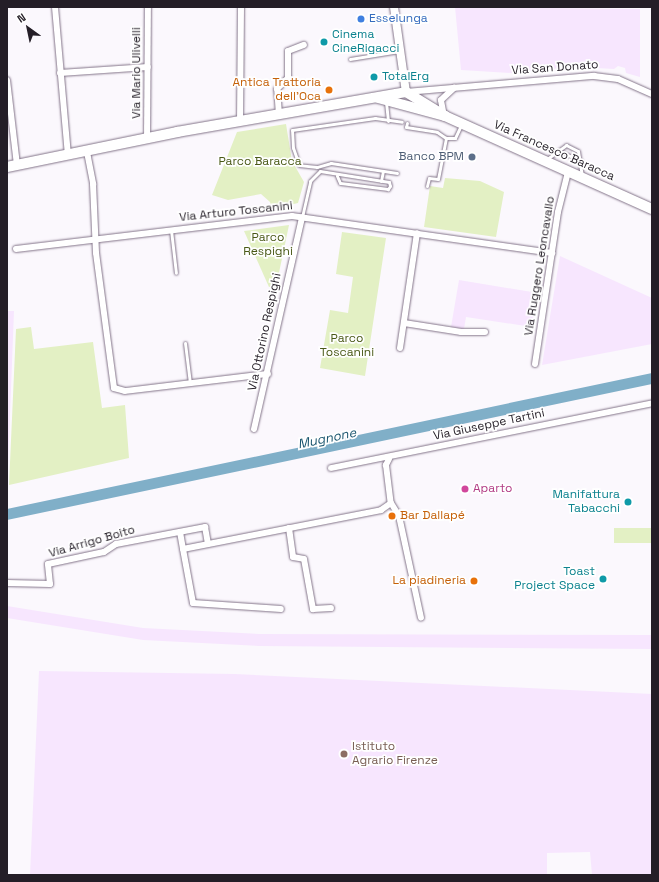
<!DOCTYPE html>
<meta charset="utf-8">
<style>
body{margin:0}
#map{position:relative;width:659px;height:882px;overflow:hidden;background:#fbf8fd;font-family:"Space Grotesk",sans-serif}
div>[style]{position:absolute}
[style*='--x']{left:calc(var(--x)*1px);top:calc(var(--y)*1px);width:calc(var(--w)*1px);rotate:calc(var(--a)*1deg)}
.built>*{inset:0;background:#f7e6fe}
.green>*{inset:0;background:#e3f0c4;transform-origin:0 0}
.water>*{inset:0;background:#80afc8}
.roads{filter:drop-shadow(0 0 1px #837489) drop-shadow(0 0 1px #837489)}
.service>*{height:3px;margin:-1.5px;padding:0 1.5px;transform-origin:1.5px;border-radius:1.5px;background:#fff}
.minor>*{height:6px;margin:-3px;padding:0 3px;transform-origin:3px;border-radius:3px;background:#fff}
.tertiary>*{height:8px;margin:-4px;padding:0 4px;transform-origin:4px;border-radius:4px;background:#fff}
.primary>*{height:10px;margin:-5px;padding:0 5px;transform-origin:5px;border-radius:5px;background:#fff}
.dots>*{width:11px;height:11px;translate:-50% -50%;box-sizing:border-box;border:2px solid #fff;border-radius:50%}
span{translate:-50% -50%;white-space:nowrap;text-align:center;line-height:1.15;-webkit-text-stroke:3.5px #fff;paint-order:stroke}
.shop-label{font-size:12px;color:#366cbe}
.left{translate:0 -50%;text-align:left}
.culture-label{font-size:12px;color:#0d838f}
.right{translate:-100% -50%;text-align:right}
.street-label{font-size:12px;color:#241e27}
.food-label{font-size:12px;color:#c56008}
.service-label{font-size:12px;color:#4e5e75}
.park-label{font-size:12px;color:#4a5917}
.hotel-label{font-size:12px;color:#b23c85}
.education-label{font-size:12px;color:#785e54}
.water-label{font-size:13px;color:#16526c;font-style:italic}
.frame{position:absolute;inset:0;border:8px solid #241e27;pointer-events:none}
.north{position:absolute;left:8px;top:8px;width:40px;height:40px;-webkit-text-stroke:3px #fff;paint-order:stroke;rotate:327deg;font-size:11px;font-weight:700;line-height:16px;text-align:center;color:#241e27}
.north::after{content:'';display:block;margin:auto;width:14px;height:18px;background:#241e27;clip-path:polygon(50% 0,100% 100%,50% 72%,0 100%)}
</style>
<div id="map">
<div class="built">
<div style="clip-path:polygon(455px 7px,640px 9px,640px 77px,626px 73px,625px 68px,618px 66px,614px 69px,579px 67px,512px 73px,461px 70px)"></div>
<div style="clip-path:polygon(560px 256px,652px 298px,652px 344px,542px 365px)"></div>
<div style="clip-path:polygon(459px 280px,538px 293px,532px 327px,466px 317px,464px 329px,451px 327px)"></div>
<div style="clip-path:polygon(7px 311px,14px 311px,7px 492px)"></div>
<div style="clip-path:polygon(7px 606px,143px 628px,259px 634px,652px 635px,652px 649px,259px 646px,143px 640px,7px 618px)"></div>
<div style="clip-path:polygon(39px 671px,235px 674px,652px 694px,652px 875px,592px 875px,590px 852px,547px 853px,547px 875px,30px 875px)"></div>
</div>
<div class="green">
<div style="clip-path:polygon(286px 124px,292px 161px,304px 182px,298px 203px,272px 209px,270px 202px,261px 194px,228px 200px,212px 195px,237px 132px)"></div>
<div style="clip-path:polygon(445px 178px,480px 181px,504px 192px,496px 237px,424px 227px,430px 186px,443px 188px)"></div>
<div style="clip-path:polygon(289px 225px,276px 287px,269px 287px,244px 231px)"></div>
<div style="clip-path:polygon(342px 232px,386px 238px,365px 376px,320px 368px,330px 310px,348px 313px,353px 277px,336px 274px)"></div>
<div style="clip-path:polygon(31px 327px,34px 349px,93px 342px,102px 408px,125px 405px,129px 458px,9px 485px,16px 329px)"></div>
<div style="left:652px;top:528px;width:15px;height:38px;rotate:90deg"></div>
</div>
<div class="water">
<div style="clip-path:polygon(652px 373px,652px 384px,7px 520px,7px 509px,21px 506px)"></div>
</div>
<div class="roads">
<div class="service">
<div style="--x:350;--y:59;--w:50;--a:-9.3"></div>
<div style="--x:386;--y:102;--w:19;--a:84"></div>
<div style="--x:407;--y:123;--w:4;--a:104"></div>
<div style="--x:406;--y:127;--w:31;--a:9"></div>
<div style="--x:437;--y:132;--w:11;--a:34"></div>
<div style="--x:559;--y:151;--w:24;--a:24"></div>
<div style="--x:547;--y:159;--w:24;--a:-36"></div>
<div style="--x:566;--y:145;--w:13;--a:27"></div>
<div style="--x:578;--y:151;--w:25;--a:81"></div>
<div style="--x:397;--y:173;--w:67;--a:-171.4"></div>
<div style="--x:331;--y:163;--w:15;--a:164"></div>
<div style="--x:317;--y:167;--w:18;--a:-174"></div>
<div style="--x:299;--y:165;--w:18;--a:-109"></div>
<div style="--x:293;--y:148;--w:18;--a:-93"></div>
<div style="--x:292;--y:130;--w:84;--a:-8.2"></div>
<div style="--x:375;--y:118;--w:27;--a:8"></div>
<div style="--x:381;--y:181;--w:10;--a:-79"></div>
<div style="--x:427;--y:186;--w:8;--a:-76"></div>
<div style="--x:429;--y:178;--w:9;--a:6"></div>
<div style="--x:438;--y:179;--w:42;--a:-79"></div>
<div style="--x:446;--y:138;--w:9;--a:0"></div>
<div style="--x:455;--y:138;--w:14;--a:-65"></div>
<div style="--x:302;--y:217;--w:37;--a:-77"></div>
<div style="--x:310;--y:181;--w:14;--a:-45"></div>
<div style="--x:320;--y:171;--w:70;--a:9.1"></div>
<div style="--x:389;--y:182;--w:4;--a:76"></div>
<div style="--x:390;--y:186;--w:4;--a:124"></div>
<div style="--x:388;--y:189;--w:48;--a:-172.9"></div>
<div style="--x:340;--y:183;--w:8;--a:-113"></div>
<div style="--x:171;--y:230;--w:43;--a:83.4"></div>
<div style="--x:185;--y:343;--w:40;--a:82.9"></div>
</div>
<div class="minor">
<div style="--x:55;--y:7;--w:149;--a:85"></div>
<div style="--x:60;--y:73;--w:88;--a:-3.9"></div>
<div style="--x:7;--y:80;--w:86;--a:83.3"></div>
<div style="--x:406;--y:92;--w:189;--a:-4.9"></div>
<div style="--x:594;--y:76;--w:24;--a:7"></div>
<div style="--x:618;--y:79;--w:37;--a:24"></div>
<div style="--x:279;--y:115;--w:26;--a:-94"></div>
<div style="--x:277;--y:89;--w:16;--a:-45"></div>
<div style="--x:288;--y:78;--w:27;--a:-90"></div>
<div style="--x:288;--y:51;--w:17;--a:-21"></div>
<div style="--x:444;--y:116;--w:16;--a:-101"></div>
<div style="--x:441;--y:100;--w:18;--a:-43"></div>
<div style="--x:240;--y:122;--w:115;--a:-89.5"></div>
<div style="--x:147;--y:140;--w:133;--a:-89.6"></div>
<div style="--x:87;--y:152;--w:33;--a:79"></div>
<div style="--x:93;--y:184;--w:69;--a:87.5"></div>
<div style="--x:96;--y:253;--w:136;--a:82.4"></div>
<div style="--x:114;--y:388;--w:11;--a:15"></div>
<div style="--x:125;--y:391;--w:144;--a:-6.8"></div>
<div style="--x:16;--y:249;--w:278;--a:-6.8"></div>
<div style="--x:292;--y:216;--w:263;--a:8.1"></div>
<div style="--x:404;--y:323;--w:58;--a:9"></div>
<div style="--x:461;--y:332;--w:24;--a:0"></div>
<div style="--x:400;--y:348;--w:116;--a:-81.6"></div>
<div style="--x:535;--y:364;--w:154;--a:-81.4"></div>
<div style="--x:558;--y:212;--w:41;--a:-76"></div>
<div style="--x:254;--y:429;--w:217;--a:-77.2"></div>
<div style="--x:389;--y:459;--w:7;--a:117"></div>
<div style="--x:386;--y:465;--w:38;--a:83"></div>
<div style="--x:331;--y:468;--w:328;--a:-11.4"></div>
<div style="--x:391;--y:503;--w:15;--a:58"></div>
<div style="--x:399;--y:516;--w:104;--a:77.8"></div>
<div style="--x:289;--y:528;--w:29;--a:82"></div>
<div style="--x:293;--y:557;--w:11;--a:10"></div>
<div style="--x:304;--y:559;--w:51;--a:79.8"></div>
<div style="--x:313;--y:609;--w:18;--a:-3"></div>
<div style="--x:180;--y:532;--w:17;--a:80"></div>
<div style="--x:183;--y:549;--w:202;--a:-11.1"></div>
<div style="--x:381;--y:510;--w:12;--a:-35"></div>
<div style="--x:183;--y:549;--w:55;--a:79.5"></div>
<div style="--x:193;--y:603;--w:88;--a:3.9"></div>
<div style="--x:7;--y:583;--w:43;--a:1.3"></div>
<div style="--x:50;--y:584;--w:20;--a:-96"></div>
<div style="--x:48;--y:564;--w:57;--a:-12.1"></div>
<div style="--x:104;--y:552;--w:14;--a:-34"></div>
<div style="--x:116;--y:544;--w:91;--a:-10.8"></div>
<div style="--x:205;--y:527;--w:17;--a:80"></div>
</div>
<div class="tertiary">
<div style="--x:394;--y:7;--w:86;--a:82"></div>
</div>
<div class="primary">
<div style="--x:378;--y:98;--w:69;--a:15"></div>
<div style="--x:445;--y:116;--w:227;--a:24.2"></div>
<div style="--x:7;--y:167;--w:174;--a:-11.6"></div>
<div style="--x:177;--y:132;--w:232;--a:-9.9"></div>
<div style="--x:406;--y:92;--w:46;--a:31.6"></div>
</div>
</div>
<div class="dots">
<div style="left:361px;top:19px;background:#3f7fe0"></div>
<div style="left:324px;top:42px;background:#0f9aa8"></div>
<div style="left:374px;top:77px;background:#0f9aa8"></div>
<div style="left:329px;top:90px;background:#e8710a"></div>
<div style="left:472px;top:157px;background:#5c6f8a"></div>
<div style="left:465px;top:489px;background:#d1479c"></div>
<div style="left:628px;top:502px;background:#0f9aa8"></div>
<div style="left:392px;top:516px;background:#e8710a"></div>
<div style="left:603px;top:579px;background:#0f9aa8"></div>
<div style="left:474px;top:581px;background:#e8710a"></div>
<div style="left:344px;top:754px;background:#8d6e63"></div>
</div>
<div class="shop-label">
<span class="left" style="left:369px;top:19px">Esselunga</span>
</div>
<div class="culture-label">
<span class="left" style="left:332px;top:42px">Cinema<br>CineRigacci</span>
<span class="left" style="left:382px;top:77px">TotalErg</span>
<span class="right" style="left:620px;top:502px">Manifattura<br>Tabacchi</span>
<span class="right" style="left:595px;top:579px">Toast<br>Project Space</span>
</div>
<div class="street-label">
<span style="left:555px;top:68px;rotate:-4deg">Via San Donato</span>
<span style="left:137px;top:73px;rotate:-90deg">Via Mario Ulivelli</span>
<span style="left:554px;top:151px;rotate:24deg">Via Francesco Baracca</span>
<span style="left:236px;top:212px;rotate:-6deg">Via Arturo Toscanini</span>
<span style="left:540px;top:266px;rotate:-81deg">Via Ruggero Leoncavallo</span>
<span style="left:265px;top:332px;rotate:-78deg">Via Ottorino Respighi</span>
<span style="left:489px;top:425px;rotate:-12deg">Via Giuseppe Tartini</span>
<span style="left:92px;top:542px;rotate:-16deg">Via Arrigo Boito</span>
</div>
<div class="food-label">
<span class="right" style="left:321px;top:90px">Antica Trattoria<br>dell’Oca</span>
<span class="left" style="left:400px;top:516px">Bar Dallapé</span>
<span class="right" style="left:466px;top:581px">La piadineria</span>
</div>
<div class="service-label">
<span class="right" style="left:464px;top:157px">Banco BPM</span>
</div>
<div class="park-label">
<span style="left:260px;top:162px">Parco Baracca</span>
<span style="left:268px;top:245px">Parco<br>Respighi</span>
<span style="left:347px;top:346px">Parco<br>Toscanini</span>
</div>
<div class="hotel-label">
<span class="left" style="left:473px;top:489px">Aparto</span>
</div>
<div class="education-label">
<span class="left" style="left:352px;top:754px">Istituto<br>Agrario Firenze</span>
</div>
<div class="water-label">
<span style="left:327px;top:439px;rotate:-12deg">Mugnone</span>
</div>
<div class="frame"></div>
<div class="north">N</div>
</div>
